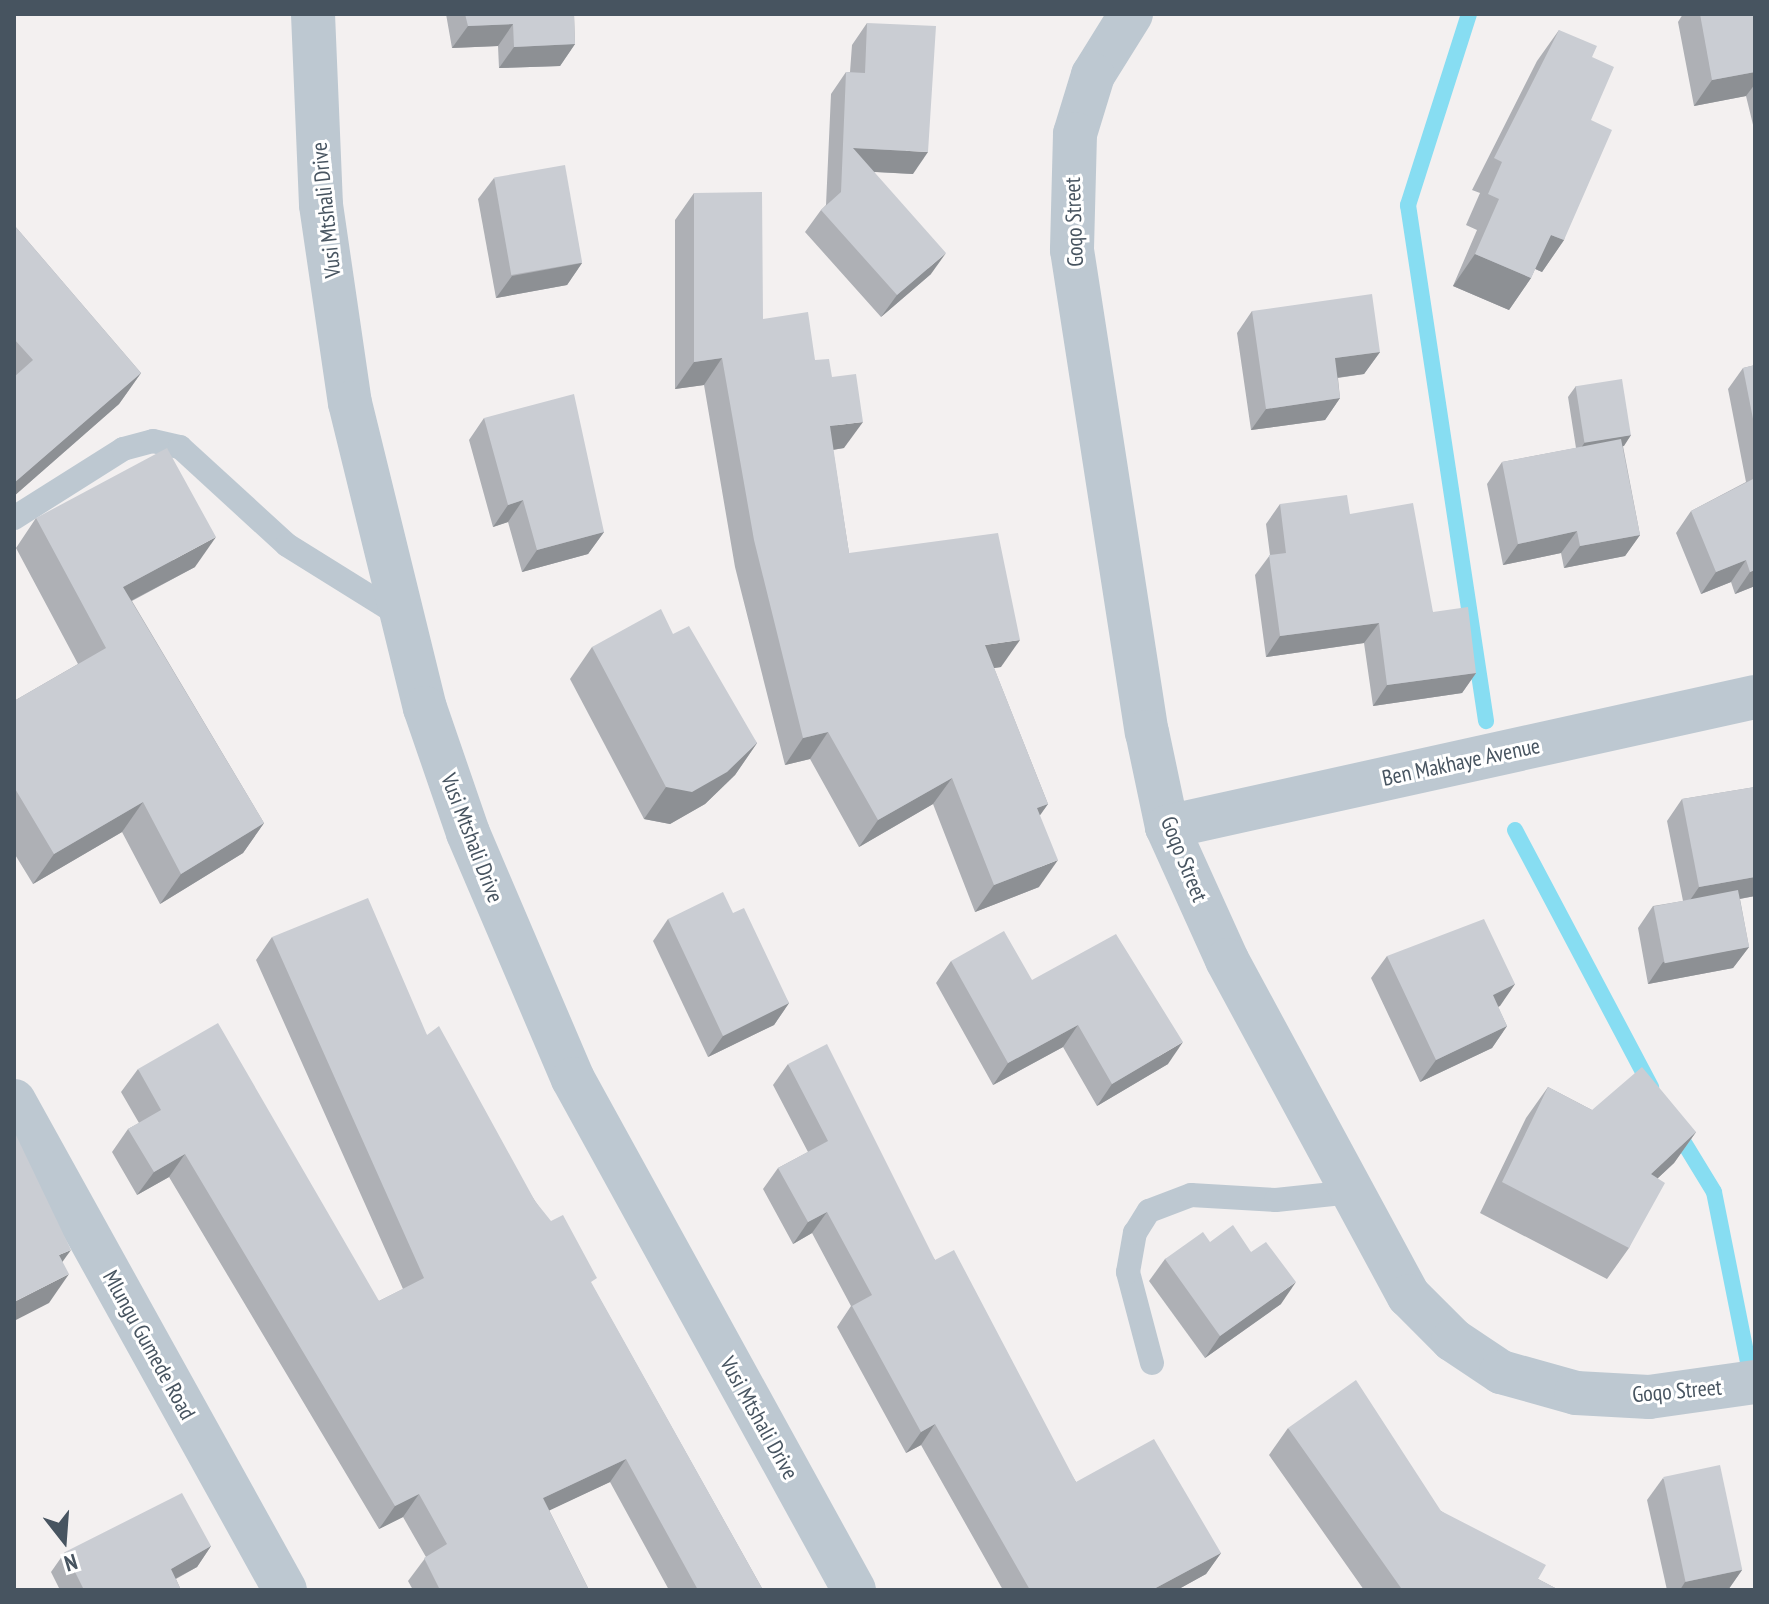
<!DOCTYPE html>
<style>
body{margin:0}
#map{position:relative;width:1769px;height:1604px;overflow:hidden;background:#f3f0f0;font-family:"PT Sans Narrow",sans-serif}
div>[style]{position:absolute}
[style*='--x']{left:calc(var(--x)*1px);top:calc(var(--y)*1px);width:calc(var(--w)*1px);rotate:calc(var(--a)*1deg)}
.stream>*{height:16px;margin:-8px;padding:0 8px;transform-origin:8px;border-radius:8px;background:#87ddf2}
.service>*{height:24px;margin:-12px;padding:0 12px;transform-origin:12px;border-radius:12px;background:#bdc8d1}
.minor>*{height:44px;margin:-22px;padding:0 22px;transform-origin:22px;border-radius:22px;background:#bdc8d1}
.tertiary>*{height:44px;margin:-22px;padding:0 22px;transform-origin:22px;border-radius:22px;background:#bdc8d1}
.wall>*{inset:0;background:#aeb0b5}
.shaded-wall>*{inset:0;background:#8d9094}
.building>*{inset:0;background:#cacdd3;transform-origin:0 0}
span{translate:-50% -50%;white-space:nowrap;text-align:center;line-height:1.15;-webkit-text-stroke:6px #fff;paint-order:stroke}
.street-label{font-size:22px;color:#475460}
.frame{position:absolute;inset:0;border:16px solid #475460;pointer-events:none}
.north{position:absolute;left:24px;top:1500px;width:80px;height:80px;-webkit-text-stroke:6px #fff;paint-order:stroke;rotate:163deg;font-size:22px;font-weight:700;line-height:32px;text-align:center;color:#475460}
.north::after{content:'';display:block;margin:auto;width:28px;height:36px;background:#475460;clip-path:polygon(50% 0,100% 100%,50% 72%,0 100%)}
</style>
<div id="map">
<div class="stream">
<div style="--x:1469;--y:14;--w:201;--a:107.7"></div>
<div style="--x:1408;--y:205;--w:522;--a:81.4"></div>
<div style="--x:1515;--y:830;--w:291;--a:62.1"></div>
<div style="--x:1675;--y:1128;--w:75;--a:58.6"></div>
<div style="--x:1714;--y:1192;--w:194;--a:78.7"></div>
</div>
<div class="service">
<div style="--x:14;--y:518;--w:129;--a:-32.3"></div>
<div style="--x:123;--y:449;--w:31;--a:-15"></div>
<div style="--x:153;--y:441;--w:28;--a:13"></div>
<div style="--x:180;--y:447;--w:145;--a:42.5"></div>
<div style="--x:287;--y:545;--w:131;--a:31.9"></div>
<div style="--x:1152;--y:1363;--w:94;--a:-104.8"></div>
<div style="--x:1128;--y:1272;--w:40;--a:-80"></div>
<div style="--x:1135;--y:1233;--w:26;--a:-58"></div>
<div style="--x:1149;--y:1211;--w:45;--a:-20.9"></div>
<div style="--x:1191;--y:1195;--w:85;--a:3.4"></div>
<div style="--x:1276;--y:1200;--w:76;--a:-6"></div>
</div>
<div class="minor">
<div style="--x:1131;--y:14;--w:72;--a:121.9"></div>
<div style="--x:1093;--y:75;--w:62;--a:107"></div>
<div style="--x:1075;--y:134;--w:116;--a:91.5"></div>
<div style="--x:1072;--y:250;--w:488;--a:81.2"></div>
<div style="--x:1147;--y:732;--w:97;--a:78.1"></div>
<div style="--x:1167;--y:827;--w:146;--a:65.7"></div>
<div style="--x:1227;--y:960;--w:382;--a:61.6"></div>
<div style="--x:1409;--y:1296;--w:62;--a:45"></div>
<div style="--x:1453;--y:1340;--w:58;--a:33.7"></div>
<div style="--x:1501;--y:1372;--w:78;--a:15.6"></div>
<div style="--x:1576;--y:1393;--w:73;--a:3.1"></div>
<div style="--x:1649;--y:1397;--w:107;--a:-8.1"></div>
<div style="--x:1167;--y:827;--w:602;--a:-12.47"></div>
<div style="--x:14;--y:1101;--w:559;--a:61.01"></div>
</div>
<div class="tertiary">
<div style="--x:313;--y:14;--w:191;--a:87.6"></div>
<div style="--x:321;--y:205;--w:200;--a:81.7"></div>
<div style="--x:350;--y:403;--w:314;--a:76.2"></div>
<div style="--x:425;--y:708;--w:132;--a:71"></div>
<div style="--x:468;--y:833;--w:267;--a:66.9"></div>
<div style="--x:573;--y:1079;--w:583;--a:61.19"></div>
</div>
<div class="wall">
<div style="clip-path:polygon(446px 14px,574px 14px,575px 44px,560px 66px,499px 68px,498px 46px,452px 48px)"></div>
<div style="clip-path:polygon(1683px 14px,1755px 14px,1755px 133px,1746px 96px,1694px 106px,1678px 22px)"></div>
<div style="clip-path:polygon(867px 23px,913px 174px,874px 172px,931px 274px,881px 317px,805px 232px,821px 210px,826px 205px,831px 94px,846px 72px,850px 72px,852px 45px)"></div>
<div style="clip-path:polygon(1559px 30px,1591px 120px,1564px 240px,1542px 272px,1535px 269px,1531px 278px,1509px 310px,1453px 286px,1477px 230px,1466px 225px,1480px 193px,1472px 190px,1537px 61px)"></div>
<div style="clip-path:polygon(494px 178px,582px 263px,567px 285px,496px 298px,478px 199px)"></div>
<div style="clip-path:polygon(694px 193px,763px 319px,815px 360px,844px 448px,833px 450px,849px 553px,1001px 667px,994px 668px,1048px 804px,1040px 814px,1039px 887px,975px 912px,933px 804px,859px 847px,810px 759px,785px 765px,735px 567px,704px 385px,675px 389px,675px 220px)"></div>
<div style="clip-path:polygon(14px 225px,141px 373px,119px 404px,14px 496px)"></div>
<div style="clip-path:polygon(1252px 311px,1380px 352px,1364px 374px,1338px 378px,1340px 398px,1325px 420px,1251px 430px,1237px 333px)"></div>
<div style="clip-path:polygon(1755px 365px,1755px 586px,1735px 594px,1731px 582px,1701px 594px,1676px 533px,1691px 511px,1746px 482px,1728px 389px,1743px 368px)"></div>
<div style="clip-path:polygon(1576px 386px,1631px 435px,1623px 446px,1640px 535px,1625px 556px,1564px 568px,1561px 553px,1503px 565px,1487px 484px,1502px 462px,1576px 448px,1568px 397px)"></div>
<div style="clip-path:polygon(484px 418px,604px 532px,588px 554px,522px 572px,508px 522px,493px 527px,469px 440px)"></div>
<div style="clip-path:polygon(1280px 504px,1350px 514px,1433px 612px,1476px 673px,1462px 693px,1373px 706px,1364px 643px,1266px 657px,1255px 575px,1270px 555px,1266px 524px)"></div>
<div style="clip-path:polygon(36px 518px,195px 567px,132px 601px,264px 823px,243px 853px,160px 904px,122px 832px,33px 884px,14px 853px,14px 701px,78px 664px,16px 548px)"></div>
<div style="clip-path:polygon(673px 634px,757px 743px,735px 775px,705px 804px,670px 824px,644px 819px,570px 679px,592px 647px)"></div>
<div style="clip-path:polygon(1755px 787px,1755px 896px,1740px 899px,1749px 947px,1733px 968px,1648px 984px,1638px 928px,1653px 906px,1683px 901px,1667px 821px,1682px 799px)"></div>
<div style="clip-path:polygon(733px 913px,789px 1003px,774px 1025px,708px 1057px,653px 941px,668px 919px)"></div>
<div style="clip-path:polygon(272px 937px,427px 1035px,535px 1201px,592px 1285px,763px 1590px,669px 1590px,610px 1482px,549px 1510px,589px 1590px,413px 1590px,408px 1581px,426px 1557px,403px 1517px,379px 1529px,169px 1177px,137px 1195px,112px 1152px,128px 1129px,139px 1123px,121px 1092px,138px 1069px,379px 1301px,403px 1289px,256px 960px)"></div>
<div style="clip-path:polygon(1387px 956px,1515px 984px,1498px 1007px,1507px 1026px,1492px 1048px,1420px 1082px,1371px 978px)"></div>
<div style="clip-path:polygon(951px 961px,1032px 980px,1168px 1064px,1097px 1106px,1063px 1047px,993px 1085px,936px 983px)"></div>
<div style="clip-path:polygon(788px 1064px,935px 1260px,1076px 1482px,1221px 1553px,1206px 1574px,1177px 1590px,1003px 1590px,921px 1445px,906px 1453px,837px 1327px,851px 1306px,812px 1233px,793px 1244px,763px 1189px,778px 1168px,808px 1152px,773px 1085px)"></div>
<div style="clip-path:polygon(1548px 1087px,1592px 1110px,1696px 1132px,1674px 1163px,1658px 1178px,1629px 1248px,1607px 1279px,1480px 1213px,1526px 1118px)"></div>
<div style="clip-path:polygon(1210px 1242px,1251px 1252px,1281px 1304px,1205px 1358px,1149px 1281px,1165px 1259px)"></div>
<div style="clip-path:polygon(1288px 1428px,1441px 1511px,1538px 1579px,1559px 1590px,1364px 1590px,1269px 1455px)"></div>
<div style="clip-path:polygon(1663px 1478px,1742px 1570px,1728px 1590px,1667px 1590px,1647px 1500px)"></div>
<div style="clip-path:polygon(211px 1546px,197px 1567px,176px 1579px,181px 1590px,60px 1590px,51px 1572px,65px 1552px)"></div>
</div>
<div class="shaded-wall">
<div style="clip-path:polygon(513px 24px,498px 46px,452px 48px,468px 26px)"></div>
<div style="clip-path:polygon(575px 44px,560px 66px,499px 68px,514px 47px)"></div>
<div style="clip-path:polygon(1755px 72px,1755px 84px,1746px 96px,1694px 106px,1712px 80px)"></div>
<div style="clip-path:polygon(853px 148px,928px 152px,913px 174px,842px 170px)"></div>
<div style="clip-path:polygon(1551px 235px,1564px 240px,1542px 272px,1529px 266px)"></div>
<div style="clip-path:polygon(946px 253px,931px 274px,881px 317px,897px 295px)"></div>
<div style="clip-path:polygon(1475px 254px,1531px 278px,1509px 310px,1453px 286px)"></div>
<div style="clip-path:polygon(582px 263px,567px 285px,496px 298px,512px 276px)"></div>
<div style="clip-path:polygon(1380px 352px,1364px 374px,1320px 380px,1335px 358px)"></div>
<div style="clip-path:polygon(722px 358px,704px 385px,675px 389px,694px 362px)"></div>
<div style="clip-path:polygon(141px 373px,119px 404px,14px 496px,14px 483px)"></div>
<div style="clip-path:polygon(1340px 398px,1325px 420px,1251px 430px,1266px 409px)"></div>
<div style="clip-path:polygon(863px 422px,844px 448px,811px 453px,830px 426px)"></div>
<div style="clip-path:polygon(1631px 435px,1624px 446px,1577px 454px,1585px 442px)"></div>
<div style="clip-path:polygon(523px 500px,508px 522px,493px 527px,508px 505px)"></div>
<div style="clip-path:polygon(1577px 531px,1561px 553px,1503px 565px,1518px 544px)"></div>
<div style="clip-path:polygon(604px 532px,588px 554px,522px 572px,537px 550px)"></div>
<div style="clip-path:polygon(1640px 535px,1625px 556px,1564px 568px,1580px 546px)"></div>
<div style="clip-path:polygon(216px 537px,195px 567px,102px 616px,123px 587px)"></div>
<div style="clip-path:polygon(1746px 560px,1731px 582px,1701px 594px,1716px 572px)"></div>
<div style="clip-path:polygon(1755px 570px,1755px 586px,1735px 594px,1750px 572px)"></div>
<div style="clip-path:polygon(1379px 623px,1364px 643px,1266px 657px,1280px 636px)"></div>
<div style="clip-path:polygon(1020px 640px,1001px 667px,967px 672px,985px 645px)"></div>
<div style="clip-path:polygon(1476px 673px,1462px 693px,1373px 706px,1387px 685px)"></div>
<div style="clip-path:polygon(828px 732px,810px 759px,785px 765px,803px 738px)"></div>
<div style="clip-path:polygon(757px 743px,735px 775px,705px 804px,670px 824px,644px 819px,666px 787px)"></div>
<div style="clip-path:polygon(952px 778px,933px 804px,859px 847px,878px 820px)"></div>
<div style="clip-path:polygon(143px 802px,122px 832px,33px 884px,54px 854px)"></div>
<div style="clip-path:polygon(1048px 804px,1029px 831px,1037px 808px)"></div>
<div style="clip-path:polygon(264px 823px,243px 853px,160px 904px,181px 874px)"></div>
<div style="clip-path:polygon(1058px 860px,1039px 887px,975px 912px,994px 885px)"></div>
<div style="clip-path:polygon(1755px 877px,1755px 896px,1684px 909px,1699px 887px)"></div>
<div style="clip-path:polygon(1749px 947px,1733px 968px,1648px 984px,1663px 962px)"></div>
<div style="clip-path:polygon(1515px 984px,1500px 1006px,1477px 1017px,1493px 995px)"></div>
<div style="clip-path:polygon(789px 1003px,774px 1025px,708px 1057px,723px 1036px)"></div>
<div style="clip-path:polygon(1078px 1025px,1063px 1047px,993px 1085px,1008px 1063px)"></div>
<div style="clip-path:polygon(1507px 1026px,1492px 1048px,1420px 1082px,1436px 1060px)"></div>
<div style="clip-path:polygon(1183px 1042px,1168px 1064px,1097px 1106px,1112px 1084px)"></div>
<div style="clip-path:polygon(1696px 1132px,1674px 1163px,1629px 1205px,1651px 1174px)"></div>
<div style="clip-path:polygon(185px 1154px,169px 1177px,137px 1195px,154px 1172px)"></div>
<div style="clip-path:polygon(827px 1212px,812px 1233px,793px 1244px,808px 1222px)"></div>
<div style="clip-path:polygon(71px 1250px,50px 1279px,59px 1255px)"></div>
<div style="clip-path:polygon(69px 1274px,49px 1303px,14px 1321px,14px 1304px,16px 1301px)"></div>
<div style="clip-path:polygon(1296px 1282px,1281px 1304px,1205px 1358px,1220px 1336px)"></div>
<div style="clip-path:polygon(935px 1424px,921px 1445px,906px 1453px,921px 1432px)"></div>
<div style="clip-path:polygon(626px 1459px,610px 1482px,527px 1521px,543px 1498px)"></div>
<div style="clip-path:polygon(419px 1494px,403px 1517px,379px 1529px,395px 1506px)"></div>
<div style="clip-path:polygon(211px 1546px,197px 1567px,156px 1589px,171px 1569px)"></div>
<div style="clip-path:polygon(1221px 1553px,1206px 1574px,1177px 1590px,1152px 1590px)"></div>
<div style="clip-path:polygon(1742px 1570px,1728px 1590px,1680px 1590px,1685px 1582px)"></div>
</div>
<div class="building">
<div style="clip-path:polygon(465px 14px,574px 14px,575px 44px,514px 47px,513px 24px,468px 26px)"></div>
<div style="clip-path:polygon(1700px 14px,1755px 14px,1755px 72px,1712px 80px)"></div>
<div style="clip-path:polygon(867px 23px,936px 26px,928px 152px,853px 148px,946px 253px,897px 295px,821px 210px,841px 192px,846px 72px,865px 73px)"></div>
<div style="clip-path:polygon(1559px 30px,1597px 46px,1592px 57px,1614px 67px,1591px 120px,1612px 130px,1564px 240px,1551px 235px,1531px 278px,1475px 254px,1499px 199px,1488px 194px,1502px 162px,1494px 158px)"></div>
<div style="left:565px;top:165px;width:99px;height:72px;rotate:80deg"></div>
<div style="clip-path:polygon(762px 192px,763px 319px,808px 312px,815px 360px,829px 359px,832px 377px,856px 374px,863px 422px,830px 426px,849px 553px,998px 533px,1020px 640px,985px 645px,1048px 804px,1037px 808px,1058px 860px,994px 885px,952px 778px,878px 820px,828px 732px,803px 738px,754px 540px,722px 358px,694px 362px,694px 193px)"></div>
<div style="clip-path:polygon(14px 225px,141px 373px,14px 483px,14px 377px,33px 360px,14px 339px)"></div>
<div style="clip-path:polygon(1372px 294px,1380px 352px,1335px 358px,1340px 398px,1266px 409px,1252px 311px)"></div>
<div style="clip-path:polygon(1755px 365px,1755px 429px,1743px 368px)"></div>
<div style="left:1622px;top:379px;width:57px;height:47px;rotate:81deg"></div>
<div style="clip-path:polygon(574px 394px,604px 532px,537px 550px,523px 500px,508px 505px,484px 418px)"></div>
<div style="clip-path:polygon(1621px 439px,1640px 535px,1580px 546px,1577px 531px,1518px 544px,1502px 462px)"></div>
<div style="clip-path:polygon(167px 448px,216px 537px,123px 587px,264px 823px,181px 874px,143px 802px,54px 854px,14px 787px,14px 701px,106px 648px,36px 518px)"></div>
<div style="clip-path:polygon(1755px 478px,1755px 570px,1750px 572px,1746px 560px,1716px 572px,1691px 511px)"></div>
<div style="clip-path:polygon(1347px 495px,1350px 514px,1413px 503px,1433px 612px,1468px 607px,1476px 673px,1387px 685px,1379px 623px,1280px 636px,1269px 555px,1286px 553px,1280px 504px)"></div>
<div style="clip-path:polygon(661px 609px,673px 634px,689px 626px,757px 743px,727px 772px,692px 792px,666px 787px,592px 647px)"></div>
<div style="clip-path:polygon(1755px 787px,1755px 877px,1699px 887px,1682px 799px)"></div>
<div style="left:1738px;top:890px;width:58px;height:86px;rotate:79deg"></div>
<div style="clip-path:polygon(723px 892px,733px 913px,744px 908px,789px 1003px,723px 1036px,668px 919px)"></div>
<div style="clip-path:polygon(368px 898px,427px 1035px,439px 1026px,535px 1201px,551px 1221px,563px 1215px,597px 1278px,591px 1282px,763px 1590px,698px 1590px,626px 1459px,543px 1498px,589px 1590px,440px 1590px,424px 1558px,447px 1544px,419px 1494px,395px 1506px,185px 1154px,154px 1172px,128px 1129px,161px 1110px,138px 1069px,218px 1023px,379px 1301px,424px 1278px,272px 937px)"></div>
<div style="clip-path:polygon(1484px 919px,1515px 984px,1493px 995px,1507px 1026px,1436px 1060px,1387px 956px)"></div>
<div style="clip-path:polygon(1004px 931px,1032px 980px,1116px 934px,1183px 1042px,1112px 1084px,1078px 1025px,1008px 1063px,951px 961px)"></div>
<div style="clip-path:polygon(827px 1044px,935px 1260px,954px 1250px,1076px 1482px,1154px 1439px,1221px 1553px,1152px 1590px,1030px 1590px,935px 1424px,921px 1432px,852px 1306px,872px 1295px,827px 1212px,808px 1222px,778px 1168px,828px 1141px,788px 1064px)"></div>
<div style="clip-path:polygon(1642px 1067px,1696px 1132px,1651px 1174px,1665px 1183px,1629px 1248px,1502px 1182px,1548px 1087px,1592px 1110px)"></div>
<div style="clip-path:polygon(14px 1131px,71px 1250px,59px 1255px,69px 1274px,16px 1301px,14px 1297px)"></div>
<div style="clip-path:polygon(1233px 1225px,1251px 1252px,1266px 1242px,1296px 1282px,1220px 1336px,1165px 1259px,1203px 1232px,1210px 1242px)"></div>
<div style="clip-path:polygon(1356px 1380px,1441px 1511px,1546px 1565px,1538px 1579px,1559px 1590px,1400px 1590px,1401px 1588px,1288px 1428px)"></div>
<div style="left:1720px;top:1465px;width:107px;height:58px;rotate:78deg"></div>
<div style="clip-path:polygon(182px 1493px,211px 1546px,171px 1569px,181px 1590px,84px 1590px,65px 1552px)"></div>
</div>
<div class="street-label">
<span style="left:326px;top:210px;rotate:-96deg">Vusi Mtshali Drive</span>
<span style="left:1074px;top:222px;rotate:-92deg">Goqo Street</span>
<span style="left:1461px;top:762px;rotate:-12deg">Ben Makhaye Avenue</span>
<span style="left:472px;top:838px;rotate:69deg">Vusi Mtshali Drive</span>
<span style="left:1184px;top:859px;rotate:68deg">Goqo Street</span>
<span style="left:149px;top:1345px;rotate:61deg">Mlungu Gumede Road</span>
<span style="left:1677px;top:1391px;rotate:-5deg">Goqo Street</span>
<span style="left:759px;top:1418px;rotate:61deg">Vusi Mtshali Drive</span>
</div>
<div class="frame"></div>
<div class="north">N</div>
</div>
